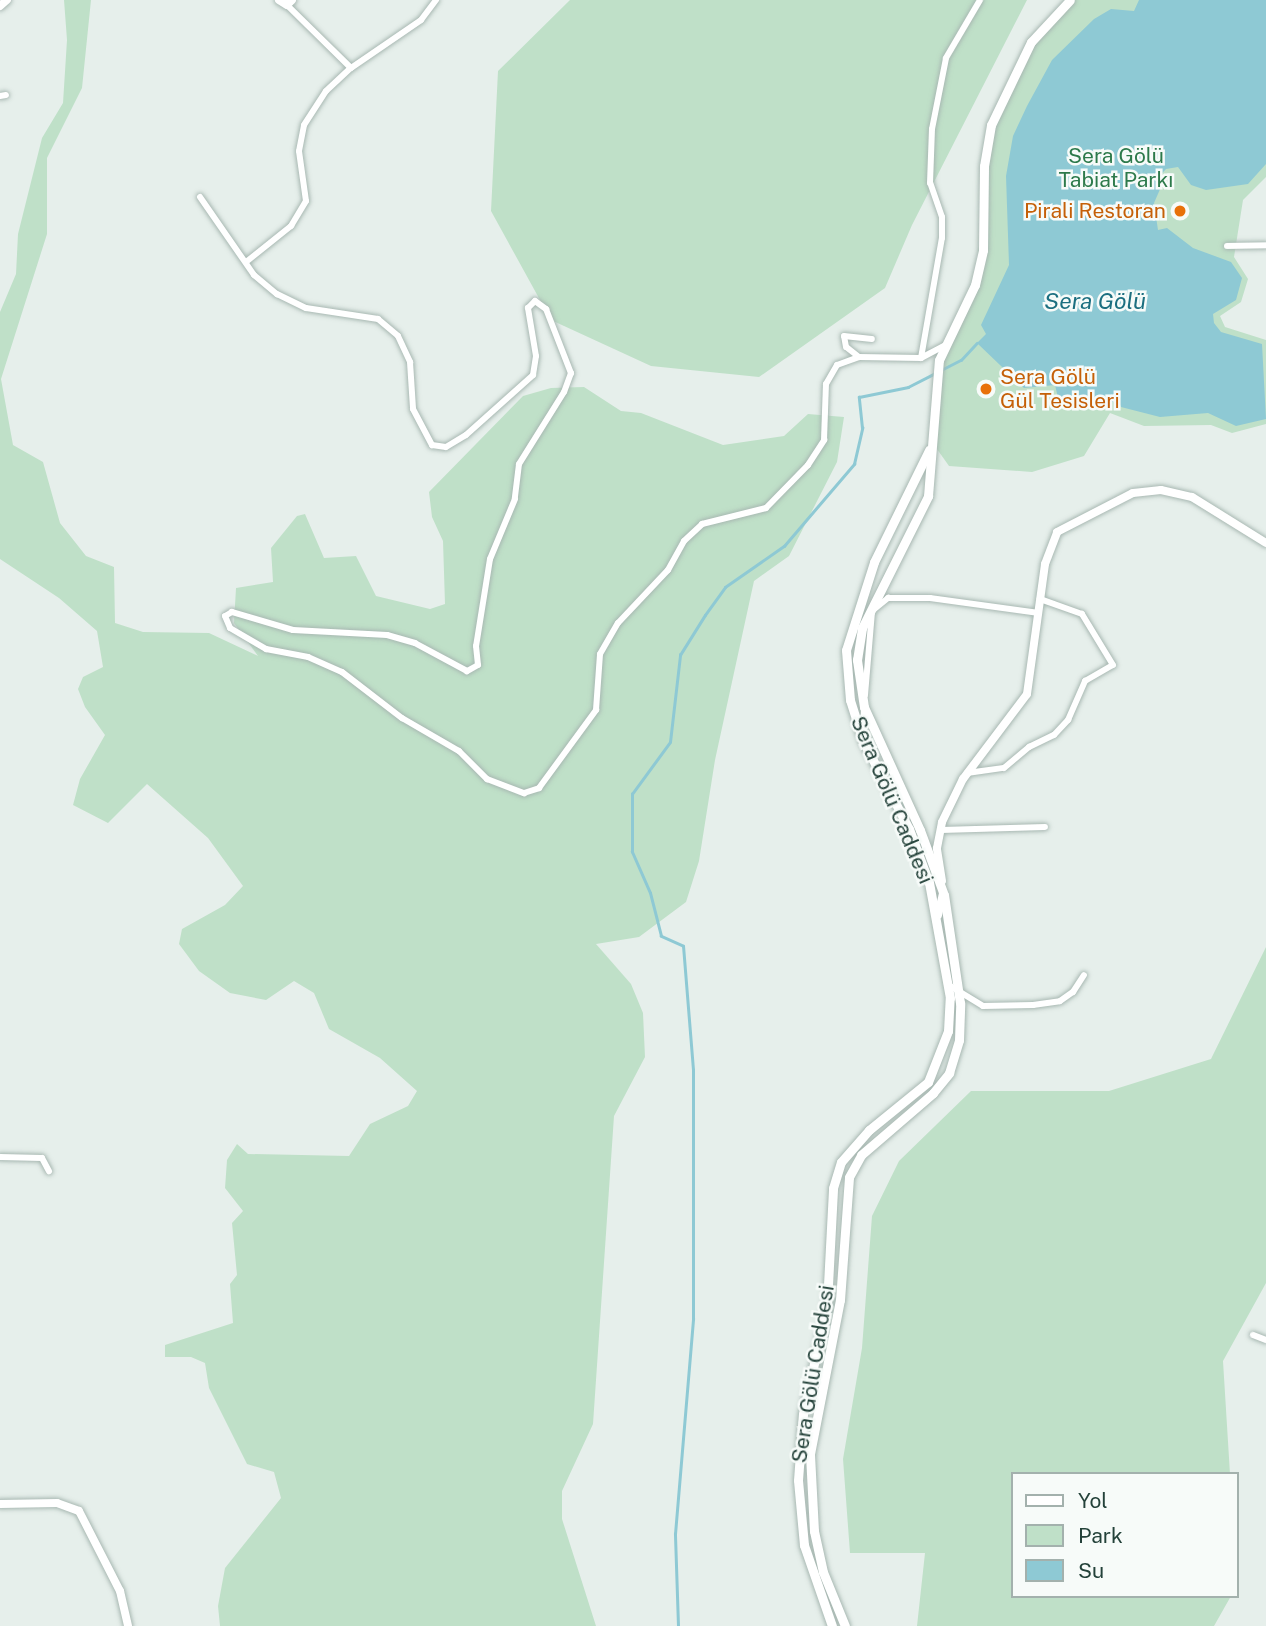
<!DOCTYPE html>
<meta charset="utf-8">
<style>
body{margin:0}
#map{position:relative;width:1266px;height:1626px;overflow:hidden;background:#e6efeb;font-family:"Public Sans",sans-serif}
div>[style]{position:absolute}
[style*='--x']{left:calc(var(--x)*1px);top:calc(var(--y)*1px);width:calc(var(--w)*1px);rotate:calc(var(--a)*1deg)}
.green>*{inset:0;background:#bfe0c8}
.water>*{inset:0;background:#8ec9d4}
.stream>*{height:2.5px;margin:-1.25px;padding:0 1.25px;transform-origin:1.25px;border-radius:1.25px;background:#8ec9d4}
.roads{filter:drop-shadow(0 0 2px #a8b8b2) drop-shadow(0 0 2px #a8b8b2)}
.minor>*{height:6px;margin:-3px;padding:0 3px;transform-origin:3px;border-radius:3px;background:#fff}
.tertiary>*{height:8px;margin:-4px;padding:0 4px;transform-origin:4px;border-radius:4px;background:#fff}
.secondary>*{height:9px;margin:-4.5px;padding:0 4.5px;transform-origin:4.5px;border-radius:4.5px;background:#fff}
.dots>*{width:19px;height:19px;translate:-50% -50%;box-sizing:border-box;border:4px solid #f7fbf9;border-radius:50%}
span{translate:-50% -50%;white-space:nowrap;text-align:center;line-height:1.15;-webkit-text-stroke:5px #f7fbf9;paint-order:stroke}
.park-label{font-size:21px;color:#2d7a4b}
.food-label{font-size:21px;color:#c56008}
.right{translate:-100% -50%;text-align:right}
.left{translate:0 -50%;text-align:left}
.street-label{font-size:21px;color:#24423a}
.water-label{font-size:23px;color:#1c6f80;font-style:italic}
.legend{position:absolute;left:1011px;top:1472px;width:228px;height:126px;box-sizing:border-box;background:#f7fbf9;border:2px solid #a3b1ad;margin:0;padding:9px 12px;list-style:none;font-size:21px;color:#24423a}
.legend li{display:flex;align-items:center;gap:14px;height:35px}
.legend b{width:35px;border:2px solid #a3b1ad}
</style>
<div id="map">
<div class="green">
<div style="clip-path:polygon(64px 0,91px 0,82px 88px,47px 158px,47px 234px,1px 379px,13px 445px,43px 462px,60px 523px,86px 556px,114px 567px,115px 623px,143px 632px,209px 633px,258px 656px,234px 623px,236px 588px,273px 582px,271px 548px,297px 516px,305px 514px,324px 558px,356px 556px,376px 596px,430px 609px,445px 604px,443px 541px,432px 517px,429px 492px,523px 396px,551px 388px,584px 387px,621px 411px,641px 413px,723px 445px,784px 436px,808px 414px,844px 417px,837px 462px,789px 556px,754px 581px,715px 760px,699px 861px,686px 902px,639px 937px,596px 944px,631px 984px,643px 1013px,645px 1057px,614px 1116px,593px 1424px,562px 1491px,562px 1519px,596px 1626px,220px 1626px,218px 1606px,225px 1568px,281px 1498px,274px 1472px,247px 1464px,209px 1388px,205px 1363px,191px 1357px,165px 1357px,165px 1345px,233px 1323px,230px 1284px,237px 1275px,232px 1223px,243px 1211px,225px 1188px,227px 1160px,237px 1144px,248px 1154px,349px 1156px,370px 1124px,408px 1106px,417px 1091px,380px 1058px,329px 1029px,314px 993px,294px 981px,266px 1000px,230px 993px,199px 971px,179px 944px,182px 929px,225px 905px,243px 886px,208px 838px,147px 784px,108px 823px,73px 805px,80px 779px,105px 735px,85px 707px,78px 689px,83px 677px,103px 667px,97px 631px,59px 598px,0 559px,0 312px,16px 274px,18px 234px,42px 138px,63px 103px,67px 40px)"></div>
<div style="clip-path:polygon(570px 0,1027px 0,912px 225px,885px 288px,759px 377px,651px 366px,551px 320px,491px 211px,498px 71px)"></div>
<div style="clip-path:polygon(1070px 0,1266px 0,1266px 177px,1243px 200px,1234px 257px,1248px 279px,1241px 302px,1220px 316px,1225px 327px,1266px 340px,1266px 424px,1232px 433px,1211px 425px,1144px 426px,1110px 413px,1084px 456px,1032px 472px,949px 466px,932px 442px,939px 360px,975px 285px,991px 125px,1031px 42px)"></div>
<div style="clip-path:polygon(1266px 947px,1266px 1283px,1223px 1361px,1230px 1474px,1012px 1474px,1012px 1596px,1231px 1596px,1214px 1626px,917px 1626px,925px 1553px,850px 1553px,843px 1459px,862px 1348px,872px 1216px,899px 1161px,971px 1091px,1109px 1091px,1211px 1059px)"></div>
</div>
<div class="water">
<div style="clip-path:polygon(1139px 0,1266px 0,1266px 164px,1248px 184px,1206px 190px,1191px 185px,1178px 167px,1166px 169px,1158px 178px,1161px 187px,1154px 203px,1158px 230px,1167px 228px,1193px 248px,1231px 262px,1242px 278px,1236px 300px,1213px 314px,1214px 323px,1221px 332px,1262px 344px,1266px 419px,1236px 426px,1208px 413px,1160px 417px,1121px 407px,1119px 402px,1102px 402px,1094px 407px,1059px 402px,1055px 385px,1024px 388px,977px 343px,986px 334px,981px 325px,1009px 265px,1006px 176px,1013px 136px,1027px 106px,1052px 60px,1094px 19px,1111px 9px,1134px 11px)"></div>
</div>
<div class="stream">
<div style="--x:941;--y:370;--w:22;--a:-27"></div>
<div style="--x:961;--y:360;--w:23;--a:-47"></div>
<div style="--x:678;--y:1626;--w:92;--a:-91.9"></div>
<div style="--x:675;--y:1534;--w:216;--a:-85.2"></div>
<div style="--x:693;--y:1319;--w:249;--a:-90"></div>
<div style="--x:693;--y:1070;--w:124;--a:-94.6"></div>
<div style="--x:683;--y:946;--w:24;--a:-156"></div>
<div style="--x:661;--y:936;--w:44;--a:-104.3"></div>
<div style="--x:650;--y:893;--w:45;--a:-113.7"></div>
<div style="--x:632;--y:852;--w:58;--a:-90"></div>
<div style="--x:632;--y:794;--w:64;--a:-53.8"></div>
<div style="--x:670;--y:742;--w:88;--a:-83.4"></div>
<div style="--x:680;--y:655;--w:47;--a:-58"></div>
<div style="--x:705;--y:615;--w:34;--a:-54"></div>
<div style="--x:725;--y:587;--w:72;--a:-34.8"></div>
<div style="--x:784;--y:546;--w:108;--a:-49.5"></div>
<div style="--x:854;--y:464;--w:37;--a:-77"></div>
<div style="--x:862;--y:428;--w:31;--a:-96"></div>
<div style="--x:859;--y:397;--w:50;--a:-11.5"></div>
<div style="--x:908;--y:387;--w:30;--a:-27"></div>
</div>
<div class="roads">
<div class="minor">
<div style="--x:351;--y:68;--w:85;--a:-34.4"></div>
<div style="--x:421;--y:20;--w:25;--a:-53"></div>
<div style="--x:0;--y:96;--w:6;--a:-9"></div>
<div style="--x:200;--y:197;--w:95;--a:55.3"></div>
<div style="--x:254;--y:275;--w:30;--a:40"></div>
<div style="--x:277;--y:294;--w:32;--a:26"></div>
<div style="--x:306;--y:308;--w:73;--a:8.7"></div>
<div style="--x:378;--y:319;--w:26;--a:40"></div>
<div style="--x:398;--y:336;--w:29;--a:65"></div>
<div style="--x:410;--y:362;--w:47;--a:86.3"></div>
<div style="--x:413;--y:409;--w:41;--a:62.2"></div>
<div style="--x:432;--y:445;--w:14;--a:8"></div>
<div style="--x:446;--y:447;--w:23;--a:-31"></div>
<div style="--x:466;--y:435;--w:90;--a:-41.8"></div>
<div style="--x:533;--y:375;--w:19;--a:-81"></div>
<div style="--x:536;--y:356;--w:49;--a:-99.5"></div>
<div style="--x:528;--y:308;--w:10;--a:-45"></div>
<div style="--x:535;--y:301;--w:14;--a:36"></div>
<div style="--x:546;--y:309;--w:69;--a:68.7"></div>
<div style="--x:571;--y:373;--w:20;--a:110"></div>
<div style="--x:564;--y:392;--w:85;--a:122"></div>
<div style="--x:519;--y:464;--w:35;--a:97"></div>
<div style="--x:515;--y:499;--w:65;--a:112.6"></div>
<div style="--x:490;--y:559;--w:88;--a:99.1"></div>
<div style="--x:476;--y:646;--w:19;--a:84"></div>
<div style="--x:478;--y:665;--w:13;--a:151"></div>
<div style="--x:467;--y:671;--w:59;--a:-151.7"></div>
<div style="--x:415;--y:643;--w:29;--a:-164"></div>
<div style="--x:387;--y:635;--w:94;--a:-177"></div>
<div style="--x:293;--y:630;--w:64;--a:-163.6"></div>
<div style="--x:232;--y:612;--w:8;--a:150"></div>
<div style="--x:225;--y:616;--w:13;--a:67"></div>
<div style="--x:230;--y:628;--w:42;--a:30.3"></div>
<div style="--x:266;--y:649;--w:43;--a:10.8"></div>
<div style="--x:308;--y:657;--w:37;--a:24"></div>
<div style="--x:342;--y:672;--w:76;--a:37.5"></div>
<div style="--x:402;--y:718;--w:66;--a:30.1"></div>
<div style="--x:459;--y:751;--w:40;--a:45"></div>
<div style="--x:487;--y:779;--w:40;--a:21"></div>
<div style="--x:524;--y:793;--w:16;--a:-18"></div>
<div style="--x:539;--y:788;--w:97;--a:-53.8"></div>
<div style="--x:596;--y:710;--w:56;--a:-85.9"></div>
<div style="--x:600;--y:654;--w:36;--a:-60"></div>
<div style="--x:618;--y:623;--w:73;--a:-46.7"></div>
<div style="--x:668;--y:570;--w:33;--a:-61"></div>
<div style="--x:684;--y:541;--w:25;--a:-43"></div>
<div style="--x:702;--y:524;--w:66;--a:-14"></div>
<div style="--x:766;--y:508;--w:60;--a:-45.7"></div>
<div style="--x:808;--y:465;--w:30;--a:-57"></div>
<div style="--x:824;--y:440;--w:56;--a:-88"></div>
<div style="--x:826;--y:384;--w:22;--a:-60"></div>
<div style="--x:837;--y:365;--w:23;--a:-20"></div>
<div style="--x:859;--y:357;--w:62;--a:0.9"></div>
<div style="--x:921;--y:358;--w:27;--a:-28"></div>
<div style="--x:1227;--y:246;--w:39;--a:-1"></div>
<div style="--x:246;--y:262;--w:58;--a:-38.7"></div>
<div style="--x:291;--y:226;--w:29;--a:-59"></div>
<div style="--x:306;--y:201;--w:50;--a:-98"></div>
<div style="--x:299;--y:151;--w:26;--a:-79"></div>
<div style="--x:304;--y:125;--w:40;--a:-57.1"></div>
<div style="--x:326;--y:91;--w:34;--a:-43"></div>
<div style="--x:351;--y:68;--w:90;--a:-135.5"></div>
<div style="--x:859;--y:357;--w:16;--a:-142"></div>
<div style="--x:846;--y:347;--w:11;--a:-100"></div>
<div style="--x:844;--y:336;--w:28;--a:6"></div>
<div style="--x:921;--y:358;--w:122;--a:-80.1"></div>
<div style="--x:942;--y:238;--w:21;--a:-90"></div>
<div style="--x:942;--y:217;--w:36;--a:-109"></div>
<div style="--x:930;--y:183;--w:54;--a:-87.9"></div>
<div style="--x:932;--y:129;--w:72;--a:-78.8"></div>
<div style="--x:946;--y:58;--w:67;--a:-59.6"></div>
<div style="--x:865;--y:695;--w:84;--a:-85.2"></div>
<div style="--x:872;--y:611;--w:21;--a:-39"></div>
<div style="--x:888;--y:598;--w:42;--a:0"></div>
<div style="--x:930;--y:598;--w:110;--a:7.8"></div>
<div style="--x:863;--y:737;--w:28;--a:-88"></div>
<div style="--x:967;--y:773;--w:37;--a:-8"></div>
<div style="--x:1004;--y:768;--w:33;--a:-40"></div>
<div style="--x:1029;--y:747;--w:28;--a:-26"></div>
<div style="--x:1054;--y:735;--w:21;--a:-47"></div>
<div style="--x:1068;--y:720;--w:43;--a:-66.4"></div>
<div style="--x:1085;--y:681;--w:32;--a:-30"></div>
<div style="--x:1113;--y:665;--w:60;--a:-121.3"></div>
<div style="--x:1082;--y:614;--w:45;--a:-160.3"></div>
<div style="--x:941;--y:830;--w:104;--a:-1.7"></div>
<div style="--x:947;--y:984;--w:42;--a:31.4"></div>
<div style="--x:983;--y:1006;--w:50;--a:-1.1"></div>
<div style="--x:1033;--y:1005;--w:27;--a:-8"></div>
<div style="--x:1060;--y:1001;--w:16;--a:-35"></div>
<div style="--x:1073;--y:992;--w:20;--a:-57"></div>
<div style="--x:0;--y:1157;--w:42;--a:1.4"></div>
<div style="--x:42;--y:1158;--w:15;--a:62"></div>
<div style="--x:1253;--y:1335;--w:14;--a:21"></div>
</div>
<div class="tertiary">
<div style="--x:279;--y:0;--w:9;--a:32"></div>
<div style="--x:287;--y:5;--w:7;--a:-45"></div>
<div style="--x:0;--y:6;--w:9;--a:-41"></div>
<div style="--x:942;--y:881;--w:33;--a:-99"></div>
<div style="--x:937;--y:848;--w:26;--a:-79"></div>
<div style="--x:942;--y:822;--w:48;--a:-64"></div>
<div style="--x:963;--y:779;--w:106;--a:-53"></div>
<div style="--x:1027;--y:694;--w:131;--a:-82.1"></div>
<div style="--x:1045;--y:564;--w:34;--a:-69"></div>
<div style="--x:1057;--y:532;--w:85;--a:-27.2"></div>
<div style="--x:1133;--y:493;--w:28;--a:-6"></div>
<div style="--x:1161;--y:490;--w:32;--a:13"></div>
<div style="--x:1192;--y:497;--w:87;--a:31.9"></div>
<div style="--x:938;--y:915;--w:22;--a:-77"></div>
<div style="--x:0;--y:1504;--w:57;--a:-1"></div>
<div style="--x:57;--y:1503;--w:23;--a:20"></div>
<div style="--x:79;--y:1511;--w:90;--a:62.9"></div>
<div style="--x:120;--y:1591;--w:36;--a:77"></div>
</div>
<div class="secondary">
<div style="--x:832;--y:1626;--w:86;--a:-109.1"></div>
<div style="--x:804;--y:1545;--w:65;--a:-95.3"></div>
<div style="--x:798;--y:1480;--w:66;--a:-85.7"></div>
<div style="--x:803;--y:1414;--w:113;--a:-77.7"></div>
<div style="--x:827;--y:1304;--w:116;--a:-87"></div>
<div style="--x:833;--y:1188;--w:27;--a:-73"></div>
<div style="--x:841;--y:1162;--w:43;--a:-48.8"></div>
<div style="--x:869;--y:1130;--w:76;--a:-39.1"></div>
<div style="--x:928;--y:1082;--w:55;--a:-68.6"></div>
<div style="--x:948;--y:1031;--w:33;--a:-87"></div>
<div style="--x:950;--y:998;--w:117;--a:-100.3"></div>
<div style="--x:929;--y:883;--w:58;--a:-110.3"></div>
<div style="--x:909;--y:829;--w:99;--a:-117.6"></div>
<div style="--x:863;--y:741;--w:43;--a:-107.6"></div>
<div style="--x:850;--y:700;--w:50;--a:-94.6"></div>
<div style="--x:846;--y:650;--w:92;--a:-72.3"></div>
<div style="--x:874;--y:562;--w:125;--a:-63.8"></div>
<div style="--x:845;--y:1626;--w:58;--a:-112.2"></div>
<div style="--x:823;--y:1572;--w:42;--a:-102.4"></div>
<div style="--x:814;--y:1531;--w:77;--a:-93"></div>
<div style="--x:810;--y:1454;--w:157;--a:-79"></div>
<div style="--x:840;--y:1300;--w:123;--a:-85.8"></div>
<div style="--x:849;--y:1177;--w:25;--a:-61"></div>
<div style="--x:861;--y:1155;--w:95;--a:-40.7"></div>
<div style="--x:933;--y:1093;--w:26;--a:-51"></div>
<div style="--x:949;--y:1073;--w:34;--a:-73"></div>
<div style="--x:959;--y:1040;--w:37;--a:-88"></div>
<div style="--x:960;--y:1003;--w:109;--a:-98.4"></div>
<div style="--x:944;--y:895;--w:69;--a:-110.3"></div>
<div style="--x:920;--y:830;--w:135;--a:-114.5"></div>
<div style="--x:864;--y:707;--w:48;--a:-98.5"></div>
<div style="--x:857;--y:660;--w:32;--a:-81"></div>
<div style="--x:862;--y:628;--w:148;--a:-63.4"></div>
<div style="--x:928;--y:496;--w:136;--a:-85.4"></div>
<div style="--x:939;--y:360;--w:83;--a:-64.4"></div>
<div style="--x:975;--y:285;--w:36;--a:-77"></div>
<div style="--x:983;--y:250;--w:84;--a:-89.3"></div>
<div style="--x:984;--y:166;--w:42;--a:-80.3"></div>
<div style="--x:991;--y:125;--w:92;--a:-64.3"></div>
<div style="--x:1031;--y:42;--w:57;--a:-47.1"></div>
</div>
</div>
<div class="dots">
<div style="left:1180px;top:211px;background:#e8710a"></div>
<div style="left:986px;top:389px;background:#e8710a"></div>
</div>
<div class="park-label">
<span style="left:1116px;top:168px">Sera Gölü<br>Tabiat Parkı</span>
</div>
<div class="food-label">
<span class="right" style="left:1166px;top:211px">Pirali Restoran</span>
<span class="left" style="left:1000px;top:389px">Sera Gölü<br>Gül Tesisleri</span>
</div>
<div class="street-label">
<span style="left:892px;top:800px;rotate:67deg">Sera Gölü Caddesi</span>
<span style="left:813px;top:1374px;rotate:-81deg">Sera Gölü Caddesi</span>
</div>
<div class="water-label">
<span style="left:1095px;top:301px">Sera Gölü</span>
</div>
<ul class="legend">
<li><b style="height:9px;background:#fff"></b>Yol</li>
<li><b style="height:19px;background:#bfe0c8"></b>Park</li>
<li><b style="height:19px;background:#8ec9d4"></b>Su</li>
</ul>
</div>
